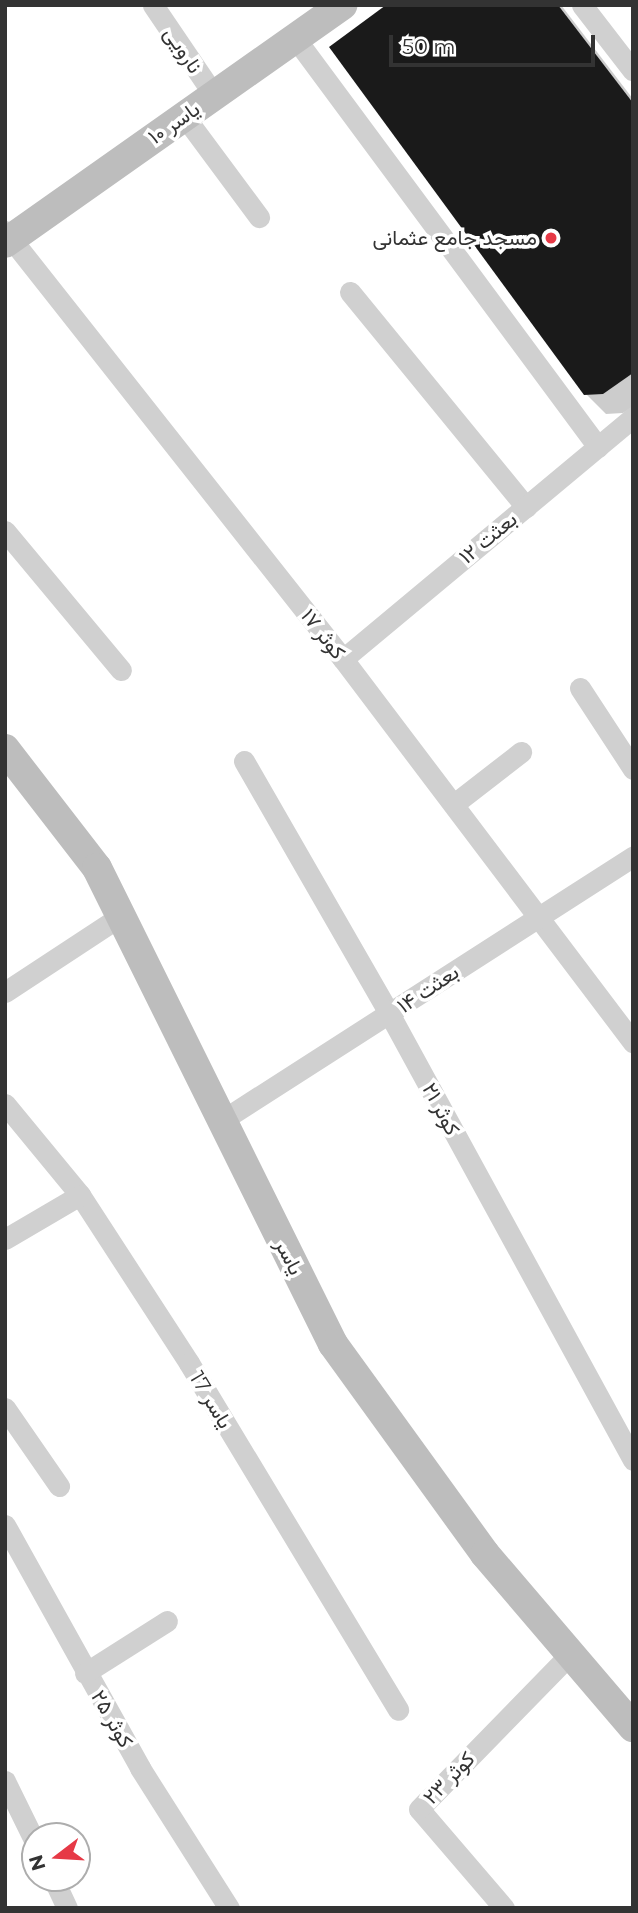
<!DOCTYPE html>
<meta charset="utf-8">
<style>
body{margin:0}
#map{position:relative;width:638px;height:1913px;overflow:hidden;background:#fff;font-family:Montserrat,Vazirmatn,sans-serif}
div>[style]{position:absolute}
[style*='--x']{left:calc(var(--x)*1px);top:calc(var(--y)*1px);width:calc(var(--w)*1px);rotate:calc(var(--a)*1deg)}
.shadow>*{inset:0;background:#0003}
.building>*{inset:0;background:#1a1a1a}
.street>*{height:21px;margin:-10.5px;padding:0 10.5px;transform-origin:10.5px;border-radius:10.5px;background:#d0d0d0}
.secondary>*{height:30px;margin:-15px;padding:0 15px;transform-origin:15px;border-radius:15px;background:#bdbdbd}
.dots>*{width:19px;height:19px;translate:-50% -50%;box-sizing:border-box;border:4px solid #fff;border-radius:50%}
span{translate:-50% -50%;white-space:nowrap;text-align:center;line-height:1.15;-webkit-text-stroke:7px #fff;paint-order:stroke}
.street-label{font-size:21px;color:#333}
.poi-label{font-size:21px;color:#333}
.right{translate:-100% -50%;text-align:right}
.frame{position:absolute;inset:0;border:7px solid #333;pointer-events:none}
.north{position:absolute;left:21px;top:1822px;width:70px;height:70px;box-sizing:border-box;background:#fff;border:2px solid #adadad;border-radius:50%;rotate:253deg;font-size:19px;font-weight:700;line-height:28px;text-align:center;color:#333}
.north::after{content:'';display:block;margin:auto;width:24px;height:32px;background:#e63946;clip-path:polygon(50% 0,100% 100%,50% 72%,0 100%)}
.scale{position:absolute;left:389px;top:35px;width:206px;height:32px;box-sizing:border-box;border:4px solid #333;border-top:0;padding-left:9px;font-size:21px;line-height:24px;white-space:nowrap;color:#333;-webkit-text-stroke:5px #fff;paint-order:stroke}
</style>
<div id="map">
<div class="shadow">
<div style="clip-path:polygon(389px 5px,561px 5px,633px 99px,633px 407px,623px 413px,606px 414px,585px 393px)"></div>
</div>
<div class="building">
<div style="clip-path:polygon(386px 5px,558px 5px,633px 103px,633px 373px,603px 394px,584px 395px,329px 47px)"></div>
</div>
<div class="street">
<div style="--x:153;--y:5;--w:109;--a:55.9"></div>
<div style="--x:582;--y:5;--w:83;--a:52.3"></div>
<div style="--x:295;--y:38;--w:509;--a:53.47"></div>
<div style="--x:184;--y:116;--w:126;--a:53.4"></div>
<div style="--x:5;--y:231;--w:545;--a:51.7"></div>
<div style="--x:343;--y:659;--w:481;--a:52.9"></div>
<div style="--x:350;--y:292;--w:278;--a:50.7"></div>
<div style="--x:5;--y:531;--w:181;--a:50.2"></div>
<div style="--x:343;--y:659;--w:378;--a:-39.8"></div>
<div style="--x:580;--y:688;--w:97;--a:56.8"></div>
<div style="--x:244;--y:761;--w:293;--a:60.1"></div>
<div style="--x:390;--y:1015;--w:507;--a:61.36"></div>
<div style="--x:454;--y:804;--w:85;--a:-37.8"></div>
<div style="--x:5;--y:992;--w:136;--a:-33.3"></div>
<div style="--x:5;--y:1104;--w:118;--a:50.5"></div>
<div style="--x:80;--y:1195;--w:200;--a:57"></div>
<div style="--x:189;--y:1363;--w:405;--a:58.9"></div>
<div style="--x:221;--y:1121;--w:490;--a:-32.7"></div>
<div style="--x:5;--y:1239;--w:87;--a:-30.4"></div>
<div style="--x:5;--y:1408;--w:95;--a:55.3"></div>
<div style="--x:5;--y:1525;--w:278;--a:60.9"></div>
<div style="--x:140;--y:1768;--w:166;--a:57.6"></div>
<div style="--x:85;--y:1673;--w:97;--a:-32.4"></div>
<div style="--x:5;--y:1781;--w:68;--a:63.8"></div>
<div style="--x:53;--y:1878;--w:33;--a:65"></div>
<div style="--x:504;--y:1908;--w:130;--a:-130.6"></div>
<div style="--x:419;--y:1809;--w:216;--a:-45.7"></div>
</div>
<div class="secondary">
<div style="--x:5;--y:243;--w:413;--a:-35.2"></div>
<div style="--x:5;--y:749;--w:150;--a:52.3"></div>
<div style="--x:97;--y:868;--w:531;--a:63.63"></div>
<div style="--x:333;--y:1344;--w:259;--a:54.1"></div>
<div style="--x:485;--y:1554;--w:228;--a:49.5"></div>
</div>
<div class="dots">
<div style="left:551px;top:238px;background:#e63946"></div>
</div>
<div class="street-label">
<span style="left:183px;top:50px;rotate:56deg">نارویی</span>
<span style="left:174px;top:123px;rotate:-35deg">یاسر ۱۰</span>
<span style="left:488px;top:538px;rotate:-40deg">بعثت ۱۲</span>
<span style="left:323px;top:634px;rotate:52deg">کوثر ۱۷</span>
<span style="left:428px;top:989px;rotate:-34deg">بعثت ۱۴</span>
<span style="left:441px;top:1109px;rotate:62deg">کوثر ۲۱</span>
<span style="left:289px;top:1257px;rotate:63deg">یاسر</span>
<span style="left:211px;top:1400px;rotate:59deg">یاسر 17</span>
<span style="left:112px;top:1719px;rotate:60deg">کوثر ۲۵</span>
<span style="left:449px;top:1778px;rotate:-46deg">کوثر ۲۳</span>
</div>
<div class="poi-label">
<span class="right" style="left:537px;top:238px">مسجد جامع عثمانی</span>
</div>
<div class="frame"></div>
<div class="north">N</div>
<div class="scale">50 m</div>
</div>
